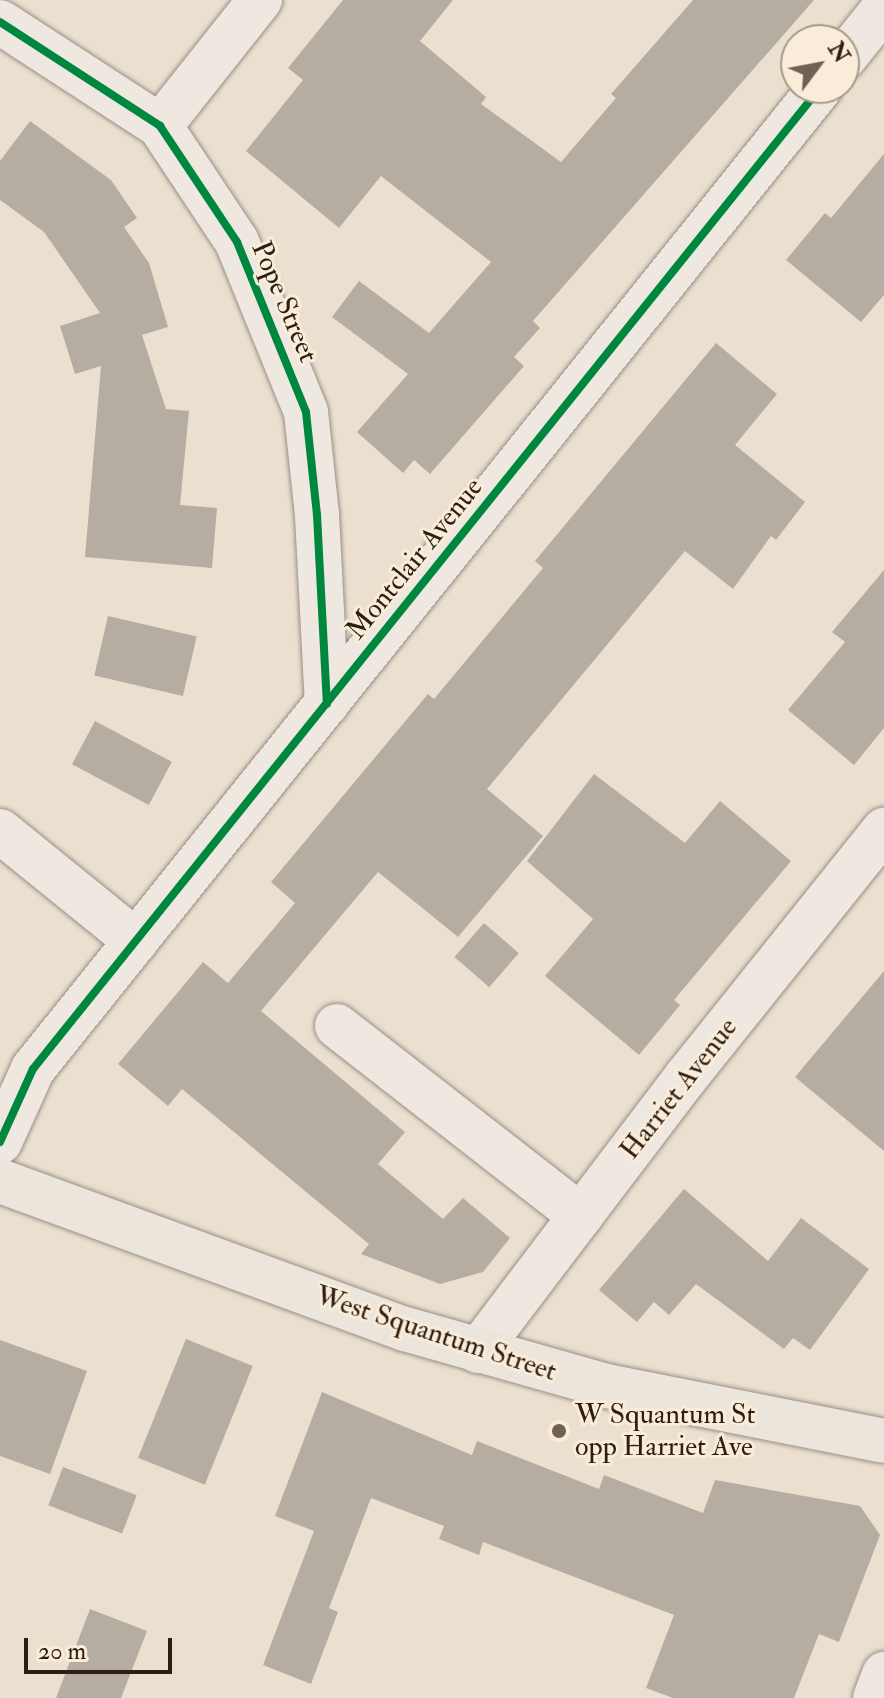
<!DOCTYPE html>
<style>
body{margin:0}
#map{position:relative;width:884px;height:1698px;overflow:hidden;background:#ebe0d0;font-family:"IM FELL Double Pica",serif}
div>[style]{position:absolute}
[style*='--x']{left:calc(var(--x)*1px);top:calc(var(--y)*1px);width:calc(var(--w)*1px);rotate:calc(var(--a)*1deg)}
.building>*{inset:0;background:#b5ada2;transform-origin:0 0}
.roads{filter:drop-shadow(0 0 2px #989086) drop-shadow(0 0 2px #989086)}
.minor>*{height:44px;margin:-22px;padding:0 22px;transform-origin:22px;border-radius:22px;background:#eee8e0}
.major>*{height:44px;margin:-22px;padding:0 22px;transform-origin:22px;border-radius:22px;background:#ebe5dc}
.cycleway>*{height:8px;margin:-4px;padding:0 4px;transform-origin:4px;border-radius:4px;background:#00873e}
.dots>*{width:22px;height:22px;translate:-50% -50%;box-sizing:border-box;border:4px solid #f9ecd9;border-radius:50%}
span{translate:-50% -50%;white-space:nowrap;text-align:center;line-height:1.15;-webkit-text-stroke:6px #f9ecd9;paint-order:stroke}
.street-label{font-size:28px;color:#2e1d12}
.poi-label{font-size:28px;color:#2e1d12}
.left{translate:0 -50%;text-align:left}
.north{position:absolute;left:780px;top:24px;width:80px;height:80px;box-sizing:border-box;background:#f9ecd9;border:2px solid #a89989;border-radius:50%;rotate:58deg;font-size:22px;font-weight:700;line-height:32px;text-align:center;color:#2e1d12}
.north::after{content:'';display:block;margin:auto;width:28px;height:36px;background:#706154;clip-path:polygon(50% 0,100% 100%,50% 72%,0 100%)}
.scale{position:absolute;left:24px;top:1638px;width:148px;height:36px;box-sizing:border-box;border:4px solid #2e1d12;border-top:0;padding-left:10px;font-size:24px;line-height:28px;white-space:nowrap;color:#2e1d12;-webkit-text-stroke:6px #f9ecd9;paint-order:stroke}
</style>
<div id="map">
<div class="building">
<div style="clip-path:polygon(343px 0,453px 0,420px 41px,486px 97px,481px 104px,561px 162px,616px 98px,611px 94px,693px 0,814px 0,533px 321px,540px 328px,514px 357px,524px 366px,430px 474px,414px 460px,403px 473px,357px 432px,408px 374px,332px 317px,359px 281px,429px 333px,491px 262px,381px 176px,339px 228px,246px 151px,303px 80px,288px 68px)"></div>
<div style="clip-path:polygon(30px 121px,111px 180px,137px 218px,124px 227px,149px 263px,168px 327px,142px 335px,166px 409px,189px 411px,180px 505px,217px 508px,212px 568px,85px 557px,101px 366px,75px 374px,60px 326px,100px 313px,44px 232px,0 200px,0 161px)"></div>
<div style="clip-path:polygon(884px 154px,884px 295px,861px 322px,786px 260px,825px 213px,831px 218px)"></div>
<div style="clip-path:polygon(716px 343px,777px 394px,735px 445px,805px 502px,776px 540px,771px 536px,733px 589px,685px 551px,487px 789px,543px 836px,458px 937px,378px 872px,261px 1011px,405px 1132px,378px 1164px,443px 1219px,463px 1198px,510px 1238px,483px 1272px,440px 1284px,361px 1254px,369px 1244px,182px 1089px,168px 1106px,118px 1064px,203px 962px,228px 983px,295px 903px,271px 882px,428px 694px,434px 699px,543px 568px,535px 561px)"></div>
<div style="clip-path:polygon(884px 570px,884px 728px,854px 765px,788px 710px,845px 642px,832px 632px)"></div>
<div style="left:108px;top:616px;width:91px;height:61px;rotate:13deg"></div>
<div style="left:95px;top:721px;width:87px;height:49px;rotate:28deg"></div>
<div style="clip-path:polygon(594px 774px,685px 843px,720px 801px,791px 861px,674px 1000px,680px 1005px,639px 1055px,545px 976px,593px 919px,527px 861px)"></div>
<div style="left:484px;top:923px;width:46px;height:45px;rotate:41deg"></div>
<div style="clip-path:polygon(884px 971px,884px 1151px,795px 1077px)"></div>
<div style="clip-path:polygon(684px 1189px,768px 1261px,801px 1218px,869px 1269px,810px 1350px,793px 1338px,784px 1349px,696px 1284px,669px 1315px,654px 1302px,637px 1322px,599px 1290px)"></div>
<div style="left:186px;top:1339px;width:72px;height:128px;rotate:22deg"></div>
<div style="clip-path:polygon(0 1340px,87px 1371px,50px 1474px,0 1456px)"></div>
<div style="clip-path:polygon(322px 1392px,472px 1455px,477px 1441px,599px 1489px,604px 1475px,703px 1513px,715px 1480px,860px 1506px,880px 1535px,839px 1642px,819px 1634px,794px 1698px,673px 1698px,646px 1688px,674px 1615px,483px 1542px,479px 1555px,439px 1539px,444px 1526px,371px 1498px,329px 1608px,338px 1612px,311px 1684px,263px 1665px,314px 1531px,275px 1516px)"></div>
<div style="left:63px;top:1467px;width:79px;height:41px;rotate:21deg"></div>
<div style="clip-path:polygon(90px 1609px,147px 1631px,121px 1698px,56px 1698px)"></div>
</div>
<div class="roads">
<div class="minor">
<div style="--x:0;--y:22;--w:191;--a:33"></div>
<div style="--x:160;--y:126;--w:139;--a:56.4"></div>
<div style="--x:237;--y:242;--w:183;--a:67.9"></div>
<div style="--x:306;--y:412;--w:104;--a:83.9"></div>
<div style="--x:317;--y:515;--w:189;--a:87"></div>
<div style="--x:844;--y:58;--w:64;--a:-51.3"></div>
<div style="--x:160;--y:126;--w:161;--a:-51.6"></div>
<div style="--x:0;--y:831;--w:175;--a:39"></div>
<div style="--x:337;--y:1026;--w:309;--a:37.9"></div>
<div style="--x:0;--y:1142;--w:80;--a:-65.7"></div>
<div style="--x:33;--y:1069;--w:1258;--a:-51.26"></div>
<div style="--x:478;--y:1351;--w:344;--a:-52.8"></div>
<div style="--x:686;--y:1077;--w:317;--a:-51.3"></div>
<div style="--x:875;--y:1698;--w:26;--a:-69"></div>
</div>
<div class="major">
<div style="--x:0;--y:1181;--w:431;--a:20.1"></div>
<div style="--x:405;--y:1329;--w:210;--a:15.8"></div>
<div style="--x:607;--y:1386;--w:282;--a:11.2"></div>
</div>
</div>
<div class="cycleway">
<div style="--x:0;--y:22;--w:191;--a:33"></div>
<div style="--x:160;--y:126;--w:139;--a:56.4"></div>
<div style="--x:237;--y:242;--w:183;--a:67.9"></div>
<div style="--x:306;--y:412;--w:104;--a:83.9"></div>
<div style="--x:317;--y:515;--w:189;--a:87"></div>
<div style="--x:0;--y:1142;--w:80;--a:-65.7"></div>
<div style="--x:33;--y:1069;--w:1258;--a:-51.26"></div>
</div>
<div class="dots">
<div style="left:559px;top:1431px;background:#706154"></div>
</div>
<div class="street-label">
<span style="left:284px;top:302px;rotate:67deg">Pope Street</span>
<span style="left:415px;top:559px;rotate:-51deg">Montclair Avenue</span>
<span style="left:679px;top:1089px;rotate:-52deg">Harriet Avenue</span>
<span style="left:436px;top:1334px;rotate:18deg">West Squantum Street</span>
</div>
<div class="poi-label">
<span class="left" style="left:575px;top:1431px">W Squantum St<br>opp Harriet Ave</span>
</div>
<div class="north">N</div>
<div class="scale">20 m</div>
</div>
